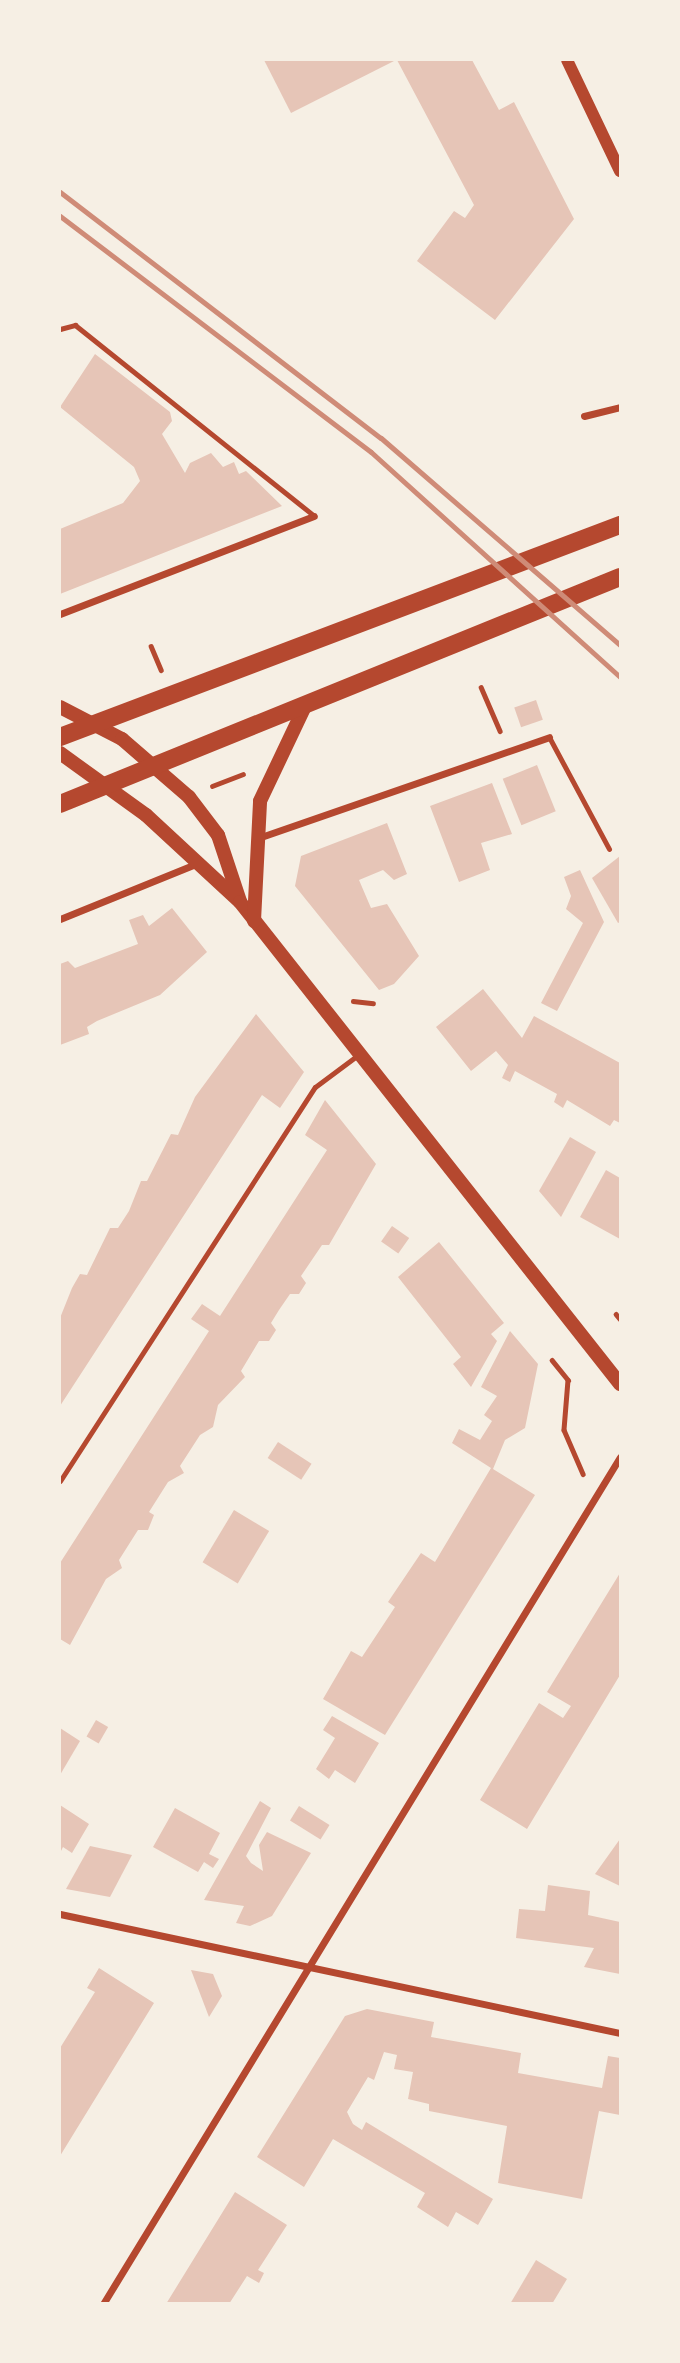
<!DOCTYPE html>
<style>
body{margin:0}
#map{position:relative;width:680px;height:2363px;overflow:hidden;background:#f6efe4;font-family:Jost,sans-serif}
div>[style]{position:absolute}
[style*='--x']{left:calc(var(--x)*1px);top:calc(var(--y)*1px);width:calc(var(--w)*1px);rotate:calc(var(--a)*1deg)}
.building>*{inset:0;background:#e6c5b7;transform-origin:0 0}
.path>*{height:4.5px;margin:-2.25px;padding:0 2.25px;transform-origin:2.25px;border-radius:2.25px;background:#b5482f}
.service>*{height:5px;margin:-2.5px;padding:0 2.5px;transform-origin:2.5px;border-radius:2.5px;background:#b5482f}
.minor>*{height:7px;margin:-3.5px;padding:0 3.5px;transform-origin:3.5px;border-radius:3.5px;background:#b5482f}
.tertiary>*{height:12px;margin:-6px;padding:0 6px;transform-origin:6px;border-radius:6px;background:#b5482f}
.secondary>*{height:14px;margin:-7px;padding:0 7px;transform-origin:7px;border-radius:7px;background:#b5482f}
.primary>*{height:18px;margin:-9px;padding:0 9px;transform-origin:9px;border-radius:9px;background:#b5482f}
.rail>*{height:5px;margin:-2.5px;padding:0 2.5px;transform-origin:2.5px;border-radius:2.5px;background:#cf8b77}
span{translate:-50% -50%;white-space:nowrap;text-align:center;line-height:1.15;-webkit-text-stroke:7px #f6efe4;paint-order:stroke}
.frame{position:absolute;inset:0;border:61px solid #f6efe4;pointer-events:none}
</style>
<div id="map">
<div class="building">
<div style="clip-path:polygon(264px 60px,396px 60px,291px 113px)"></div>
<div style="clip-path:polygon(397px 60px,472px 60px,499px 110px,514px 102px,574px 219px,495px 320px,417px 261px,454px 211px,465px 218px,474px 205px)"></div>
<div style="clip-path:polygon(95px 354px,170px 412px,172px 421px,162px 434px,185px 473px,190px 463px,211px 453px,223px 467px,234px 462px,239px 474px,246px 471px,282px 506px,60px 594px,60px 529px,123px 503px,140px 481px,134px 467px,60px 407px)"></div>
<div style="left:536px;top:700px;width:21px;height:23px;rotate:71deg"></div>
<div style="left:537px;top:765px;width:50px;height:37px;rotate:68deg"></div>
<div style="clip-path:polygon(492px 783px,512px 834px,481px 843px,490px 870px,459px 882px,430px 806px)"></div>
<div style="clip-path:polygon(387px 823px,407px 874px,394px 880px,383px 870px,359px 880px,371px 908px,387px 904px,419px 956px,394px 984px,379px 990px,295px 886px,301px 856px)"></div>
<div style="clip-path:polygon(620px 856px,620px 922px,618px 923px,592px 878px)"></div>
<div style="clip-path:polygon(580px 870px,604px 922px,557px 1011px,541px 1003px,583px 923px,566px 909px,571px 896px,564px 877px)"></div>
<div style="clip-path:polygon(172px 908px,207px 952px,160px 995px,97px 1021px,87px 1027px,89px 1034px,60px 1045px,60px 964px,68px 961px,75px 968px,138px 944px,129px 920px,143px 915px,149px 926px)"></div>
<div style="clip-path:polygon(483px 989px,522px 1038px,534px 1016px,620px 1063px,620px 1123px,614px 1120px,610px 1126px,567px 1100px,563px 1108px,554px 1102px,557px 1094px,515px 1071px,510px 1082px,502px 1078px,508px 1065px,496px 1051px,471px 1071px,436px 1027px)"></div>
<div style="clip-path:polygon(256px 1014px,304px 1072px,280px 1108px,262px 1095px,60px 1406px,60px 1318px,72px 1288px,80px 1274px,87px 1275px,110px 1228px,118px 1228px,129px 1211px,141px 1181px,147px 1181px,171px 1134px,178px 1135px,195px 1097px)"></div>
<div style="clip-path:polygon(325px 1100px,376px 1164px,329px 1245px,322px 1245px,301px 1276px,306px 1283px,299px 1294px,290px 1294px,279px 1310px,271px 1323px,276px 1330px,269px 1341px,259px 1341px,241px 1371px,245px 1377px,218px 1405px,213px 1427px,200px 1435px,180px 1466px,184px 1473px,168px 1482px,149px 1512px,154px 1515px,148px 1530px,138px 1530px,119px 1560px,122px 1568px,106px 1579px,70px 1645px,60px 1639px,60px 1563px,209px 1331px,191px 1319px,202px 1304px,220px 1316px,327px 1150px,305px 1135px)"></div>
<div style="clip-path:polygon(570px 1137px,596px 1152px,561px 1217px,539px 1191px)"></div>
<div style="clip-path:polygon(606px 1170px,620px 1178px,620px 1239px,580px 1217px)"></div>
<div style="left:392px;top:1226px;width:21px;height:19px;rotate:35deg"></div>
<div style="clip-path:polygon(439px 1242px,504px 1323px,491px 1334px,497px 1341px,471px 1387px,453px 1364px,461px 1357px,398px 1277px)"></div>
<div style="clip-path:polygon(510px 1331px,538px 1364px,525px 1428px,505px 1440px,493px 1469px,535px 1495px,385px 1735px,323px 1699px,351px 1651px,362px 1657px,395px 1607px,388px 1602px,421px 1553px,435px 1562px,491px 1468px,452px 1443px,459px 1429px,480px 1440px,492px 1421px,484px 1415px,497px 1396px,481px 1387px)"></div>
<div style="left:278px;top:1442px;width:40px;height:19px;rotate:33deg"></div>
<div style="left:234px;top:1510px;width:41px;height:61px;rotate:31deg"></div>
<div style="clip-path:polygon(620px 1573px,620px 1675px,527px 1829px,480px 1800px,539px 1703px,563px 1718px,571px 1706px,547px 1692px)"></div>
<div style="clip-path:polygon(332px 1716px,379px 1743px,355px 1783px,335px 1770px,329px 1779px,316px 1769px,335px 1738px,323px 1730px)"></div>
<div style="left:96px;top:1720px;width:14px;height:19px;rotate:30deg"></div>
<div style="clip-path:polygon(60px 1728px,80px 1741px,60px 1775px)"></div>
<div style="clip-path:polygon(260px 1801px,271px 1808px,246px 1856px,251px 1863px,263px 1871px,259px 1845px,267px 1832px,311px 1853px,272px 1916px,250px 1926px,236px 1923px,244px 1906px,204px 1900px)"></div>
<div style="clip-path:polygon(60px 1805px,89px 1824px,72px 1853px,63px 1847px,60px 1853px)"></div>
<div style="left:299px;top:1806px;width:36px;height:17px;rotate:32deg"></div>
<div style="clip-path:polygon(175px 1808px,220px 1833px,209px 1854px,219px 1859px,213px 1868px,204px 1862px,198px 1872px,153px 1847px)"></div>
<div style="clip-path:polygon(620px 1839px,620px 1886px,595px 1874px)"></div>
<div style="clip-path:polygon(90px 1846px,132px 1855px,110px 1897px,66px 1889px)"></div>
<div style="clip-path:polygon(548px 1885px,590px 1891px,588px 1915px,620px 1922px,620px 1974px,584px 1967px,594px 1948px,516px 1938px,519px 1909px,545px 1911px)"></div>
<div style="clip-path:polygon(99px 1968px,154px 2003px,60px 2156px,60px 2048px,95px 1992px,87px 1988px)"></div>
<div style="clip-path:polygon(191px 1970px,213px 1974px,222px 1996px,209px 2017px)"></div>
<div style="clip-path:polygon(367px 2009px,434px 2022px,431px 2037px,521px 2053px,518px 2073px,602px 2088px,608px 2056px,620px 2058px,620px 2115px,599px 2111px,582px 2199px,498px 2183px,507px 2126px,429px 2111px,429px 2104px,408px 2099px,413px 2072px,394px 2069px,397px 2055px,384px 2052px,374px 2080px,368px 2077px,347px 2112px,353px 2124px,362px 2130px,366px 2122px,493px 2199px,478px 2225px,456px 2212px,448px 2227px,417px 2207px,425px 2193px,333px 2139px,304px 2187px,257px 2157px,345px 2016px)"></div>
<div style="clip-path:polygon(235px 2192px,287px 2225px,258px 2270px,264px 2273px,259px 2283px,247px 2276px,229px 2304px,166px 2304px)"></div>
<div style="clip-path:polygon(536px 2260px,567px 2279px,552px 2304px,510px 2304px)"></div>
</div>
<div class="path">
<div style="--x:151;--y:646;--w:26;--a:67"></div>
<div style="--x:481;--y:687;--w:48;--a:66.6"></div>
<div style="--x:212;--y:786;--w:33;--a:-21"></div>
<div style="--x:353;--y:1001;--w:20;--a:6"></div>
<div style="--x:616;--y:1314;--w:6;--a:51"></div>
<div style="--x:552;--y:1360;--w:26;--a:51"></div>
<div style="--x:568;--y:1380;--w:50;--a:94.6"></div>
<div style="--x:564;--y:1430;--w:48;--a:66.6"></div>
</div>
<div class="service">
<div style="--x:60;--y:329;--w:16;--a:-15"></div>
<div style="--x:75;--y:325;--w:306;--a:38.6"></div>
<div style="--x:549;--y:737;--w:127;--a:61.8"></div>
<div style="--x:60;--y:1481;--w:469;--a:-57.1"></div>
<div style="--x:315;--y:1087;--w:54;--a:-36.7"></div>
</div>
<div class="minor">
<div style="--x:584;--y:416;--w:37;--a:-14"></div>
<div style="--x:60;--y:614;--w:272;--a:-21.1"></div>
<div style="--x:258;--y:838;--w:308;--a:-19.1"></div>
<div style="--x:60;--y:919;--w:149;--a:-22.1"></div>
<div style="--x:60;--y:1914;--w:573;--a:12"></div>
<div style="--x:103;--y:2304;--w:992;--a:-58.6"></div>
</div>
<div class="tertiary">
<div style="--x:567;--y:60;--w:123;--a:64.5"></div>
</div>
<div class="secondary">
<div style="--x:60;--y:707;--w:70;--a:27.3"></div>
<div style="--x:122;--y:739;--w:89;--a:40.9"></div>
<div style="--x:189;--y:797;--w:48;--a:52.7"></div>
<div style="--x:218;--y:835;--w:70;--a:71.6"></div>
<div style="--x:60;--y:753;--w:106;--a:35.8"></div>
<div style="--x:146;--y:815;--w:128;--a:42.8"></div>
<div style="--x:240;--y:902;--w:614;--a:51.75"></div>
<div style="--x:254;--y:921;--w:120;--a:-87.1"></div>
<div style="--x:260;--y:801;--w:107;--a:-64.6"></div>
</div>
<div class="primary">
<div style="--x:60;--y:737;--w:599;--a:-20.74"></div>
<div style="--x:60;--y:804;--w:604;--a:-22.07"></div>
</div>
<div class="rail">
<div style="--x:60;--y:192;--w:404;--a:37.5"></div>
<div style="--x:381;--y:438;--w:316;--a:40.9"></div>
<div style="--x:60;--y:216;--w:390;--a:37.2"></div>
<div style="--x:371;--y:452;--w:336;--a:42.1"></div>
</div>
<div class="frame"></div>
</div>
